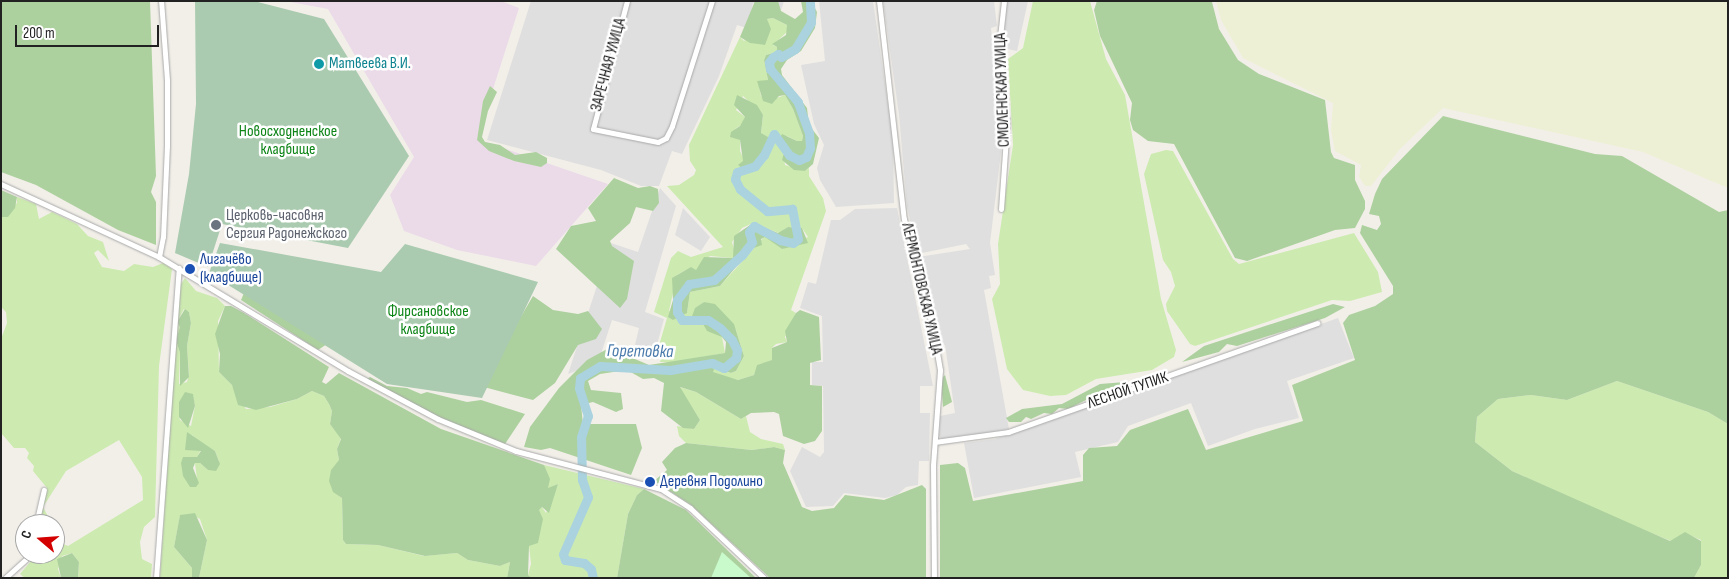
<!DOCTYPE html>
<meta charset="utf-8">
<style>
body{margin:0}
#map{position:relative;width:1729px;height:579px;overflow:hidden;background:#f2efe9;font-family:"Sofia Sans Condensed",sans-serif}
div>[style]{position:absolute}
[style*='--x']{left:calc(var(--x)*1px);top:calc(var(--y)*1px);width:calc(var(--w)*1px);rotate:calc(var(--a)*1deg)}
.residential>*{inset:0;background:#e0dfdf}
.industrial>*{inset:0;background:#ebdbe8}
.farmland>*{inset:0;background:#eef0d5}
.grass>*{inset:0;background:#cdebb0}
.forest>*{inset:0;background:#add19e}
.cemetery>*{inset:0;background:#aacbaf}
.park>*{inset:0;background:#c8facc}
.river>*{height:9px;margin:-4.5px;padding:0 4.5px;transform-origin:4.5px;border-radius:4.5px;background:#aad3df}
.roads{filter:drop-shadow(0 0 1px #a9a9a9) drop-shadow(0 0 1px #a9a9a9)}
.minor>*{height:5px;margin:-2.5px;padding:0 2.5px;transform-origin:2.5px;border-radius:2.5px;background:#fff}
.dots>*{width:14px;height:14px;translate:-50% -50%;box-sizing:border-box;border:2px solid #fff;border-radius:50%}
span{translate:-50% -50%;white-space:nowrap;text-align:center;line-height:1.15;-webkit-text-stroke:5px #fff;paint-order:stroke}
.culture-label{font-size:16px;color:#0d838f}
.left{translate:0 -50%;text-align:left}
.street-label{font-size:16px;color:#222}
.park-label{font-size:16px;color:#0c8416}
.worship-label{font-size:16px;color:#5b616d}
.transit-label{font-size:16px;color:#164399}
.water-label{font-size:18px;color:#4a7aab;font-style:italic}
.frame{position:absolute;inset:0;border:2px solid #222;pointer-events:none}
.north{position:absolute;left:15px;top:514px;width:50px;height:50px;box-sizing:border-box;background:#fff;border:1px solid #a7a7a7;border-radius:50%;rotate:288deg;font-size:14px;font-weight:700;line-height:20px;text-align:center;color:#222}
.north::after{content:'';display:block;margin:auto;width:18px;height:22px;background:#d40000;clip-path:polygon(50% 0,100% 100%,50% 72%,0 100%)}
.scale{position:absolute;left:15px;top:25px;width:144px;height:22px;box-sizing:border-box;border:2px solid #222;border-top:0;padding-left:6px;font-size:15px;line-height:18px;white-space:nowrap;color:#222;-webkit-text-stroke:4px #fff;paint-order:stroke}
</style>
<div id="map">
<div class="residential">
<div style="clip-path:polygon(531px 1px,784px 1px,781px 10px,753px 3px,751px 14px,756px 31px,737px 25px,719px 76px,682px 154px,672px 151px,659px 186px,641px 186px,601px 170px,487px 140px)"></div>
<div style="clip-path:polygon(819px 1px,873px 1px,893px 139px,894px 203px,836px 207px,820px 180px,817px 168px,824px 145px,814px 124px,801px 65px,825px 61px)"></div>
<div style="clip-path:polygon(883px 1px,994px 1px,997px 26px,991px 28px,1002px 144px,990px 243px,995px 275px,989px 276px,991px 288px,984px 290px,1009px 429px,959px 438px,942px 439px,939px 436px,940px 416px,955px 413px,945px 345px,942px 345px,918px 257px,970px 249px,966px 244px,917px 254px,907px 206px,899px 115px)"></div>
<div style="clip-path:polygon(1007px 1px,1028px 1px,1017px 51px,1003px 48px)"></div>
<div style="clip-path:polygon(660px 188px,676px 206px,645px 312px,664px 319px,655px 352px,635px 345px,639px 328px,612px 320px,598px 363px,568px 374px,611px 243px,638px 252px)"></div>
<div style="clip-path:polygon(683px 208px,710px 237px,701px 251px,675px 235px)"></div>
<div style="clip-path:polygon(897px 208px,933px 386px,920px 386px,920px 413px,930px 413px,929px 461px,919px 461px,918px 485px,906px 487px,897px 495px,885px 498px,844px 493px,833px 506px,806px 507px,790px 471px,802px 447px,820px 457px,824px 452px,823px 386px,812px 385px,812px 362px,823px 362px,822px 316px,800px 308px,808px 282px,816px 284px,831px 220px,840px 220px,855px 209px)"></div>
<div style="clip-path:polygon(1338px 318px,1354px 358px,1287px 381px,1299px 418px,1255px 429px,1208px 446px,1191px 403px,1128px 426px,1118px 442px,1075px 452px,1081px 477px,974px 498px,964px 443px,995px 439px,1034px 426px)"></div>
</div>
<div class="industrial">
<div style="clip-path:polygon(285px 1px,501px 1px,519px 8px,477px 139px,608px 184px,536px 266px,457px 250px,404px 231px,390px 195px,414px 157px,328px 9px)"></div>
</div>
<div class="farmland">
<div style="clip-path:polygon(1216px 1px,1728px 1px,1728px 188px,1643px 152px,1443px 108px,1400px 149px,1371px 186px,1365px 186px,1359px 177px,1361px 165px,1335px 151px,1331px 130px,1333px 103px,1243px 58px,1221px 20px)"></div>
</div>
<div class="grass">
<div style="clip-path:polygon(1033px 1px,1090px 1px,1106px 59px,1125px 95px,1161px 299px,1176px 350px,1174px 357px,1152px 370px,1096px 379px,1066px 395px,1050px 396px,1023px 390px,1007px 369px,992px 299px,1000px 284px,998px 244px,1013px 145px,1008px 59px,1023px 48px)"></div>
<div style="clip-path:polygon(evenodd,773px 18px,787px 25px,789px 30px,773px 45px,777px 47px,777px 52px,766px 55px,764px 60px,768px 80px,759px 86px,761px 96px,768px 101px,785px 95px,793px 109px,803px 136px,802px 141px,797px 141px,787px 136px,782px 145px,785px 165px,805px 171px,809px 168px,809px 176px,823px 198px,826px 211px,791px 310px,796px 313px,785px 337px,787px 342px,776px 344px,772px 348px,773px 360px,758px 365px,754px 375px,738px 380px,716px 375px,712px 371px,715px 367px,731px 373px,736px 371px,744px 356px,736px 330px,718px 309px,704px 302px,695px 309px,696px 322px,702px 322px,722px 337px,725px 353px,676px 362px,660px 362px,662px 355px,658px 349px,667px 318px,654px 312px,671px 258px,678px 251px,691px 257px,723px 247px,667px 186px,679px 185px,694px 175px,696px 170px,690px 161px,689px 145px,740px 37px,744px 41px,768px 24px,767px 19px,773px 18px,743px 96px,763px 115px,761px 133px,772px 140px,758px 164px,748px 168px,740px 151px,740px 140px,736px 137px,735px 129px,744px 123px,745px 117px,736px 110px,743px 96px,773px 18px,753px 223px,779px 233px,788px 227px,802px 228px,808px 237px,782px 249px,765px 236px,720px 286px,690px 292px,687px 313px,669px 311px,677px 275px,686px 270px,696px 270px,710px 256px,733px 258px,735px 253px,732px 242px,742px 228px,753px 223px)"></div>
<div style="clip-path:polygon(1166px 150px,1173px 151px,1233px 259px,1239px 264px,1354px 233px,1378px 272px,1382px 292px,1350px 301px,1332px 300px,1195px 346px,1190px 344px,1167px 311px,1166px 304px,1175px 286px,1171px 272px,1163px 260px,1144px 174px,1151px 154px)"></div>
<div style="clip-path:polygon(17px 197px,36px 204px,39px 219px,52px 212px,77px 224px,88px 236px,103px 242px,109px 261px,98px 250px,94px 253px,102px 267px,124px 271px,134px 264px,153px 267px,163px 263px,172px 269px,159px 366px,155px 517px,144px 527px,140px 542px,142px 559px,152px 564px,151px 578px,78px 578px,79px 562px,72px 553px,62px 556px,58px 569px,61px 578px,25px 578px,20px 574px,37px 554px,55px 554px,55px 531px,61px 543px,68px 546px,143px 500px,142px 477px,119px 440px,66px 471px,43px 507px,52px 524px,40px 524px,40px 506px,47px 488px,33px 471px,34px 466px,27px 458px,29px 453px,25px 448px,14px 448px,1px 433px,1px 339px,7px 323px,6px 312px,1px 307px,1px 217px,17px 203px)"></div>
<div style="clip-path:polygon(evenodd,185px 278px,196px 291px,217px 298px,225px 306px,218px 321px,219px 372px,232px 385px,246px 409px,270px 407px,297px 399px,312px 391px,324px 396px,329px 404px,332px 411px,330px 424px,341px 438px,337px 449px,339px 460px,333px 491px,342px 498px,343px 540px,346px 544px,378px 545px,424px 556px,457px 553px,468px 560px,500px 566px,510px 562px,507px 578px,199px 578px,207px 540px,200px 519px,191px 514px,180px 516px,174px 547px,192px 568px,193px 578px,160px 578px,179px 287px,185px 278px,184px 309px,189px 312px,191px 323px,187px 346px,189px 374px,187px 382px,179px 384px,180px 353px,176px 340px,180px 327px,177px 322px,184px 309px,185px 278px,193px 397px,195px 406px,191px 426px,180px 420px,179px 415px,193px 397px,185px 278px,192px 435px,199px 443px,215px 451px,219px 461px,213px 469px,208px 470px,200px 463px,195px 463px,197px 479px,189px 484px,182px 460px,197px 457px,201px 450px,185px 450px,192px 435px)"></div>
<div style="clip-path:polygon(1617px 381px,1708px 412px,1728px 424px,1728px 578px,1694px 578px,1701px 565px,1701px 540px,1685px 533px,1671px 541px,1627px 523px,1512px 471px,1475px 442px,1477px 417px,1498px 399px,1531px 395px,1567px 400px)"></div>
<div style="clip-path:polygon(679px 387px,696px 392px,741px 419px,746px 416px,750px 432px,761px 439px,783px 444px,785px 450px,774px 447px,752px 450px,686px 443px,679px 436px,677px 426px,694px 429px,700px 420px)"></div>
<div style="clip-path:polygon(544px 465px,644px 489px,637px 495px,628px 514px,617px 578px,532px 578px,528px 575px,531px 564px,529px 546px,538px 510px,542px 507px,546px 513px,558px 484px,548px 489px)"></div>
</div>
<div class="forest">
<div style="clip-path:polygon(1px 1px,150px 1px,156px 176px,151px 192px,156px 202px,156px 245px,118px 230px,36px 185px,1px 172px)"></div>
<div style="clip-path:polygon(755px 1px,778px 1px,781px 11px,795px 19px,803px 12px,801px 1px,811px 1px,817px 12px,815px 28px,801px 51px,787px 60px,781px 69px,782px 75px,807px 108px,809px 125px,819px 138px,813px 164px,805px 171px,794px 170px,782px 160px,785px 149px,778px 141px,782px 134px,797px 141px,802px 141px,803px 136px,793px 109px,785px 95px,779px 96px,772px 104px,763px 101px,757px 81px,768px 80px,764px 60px,766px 55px,777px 52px,777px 47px,772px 44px,786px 35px,787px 25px,773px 18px,767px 19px,771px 29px,765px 45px,750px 43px,740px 37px)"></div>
<div style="clip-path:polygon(1097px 1px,1212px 2px,1219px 29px,1238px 60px,1259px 74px,1325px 100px,1331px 152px,1334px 158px,1355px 165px,1355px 180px,1365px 201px,1365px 209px,1355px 228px,1335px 230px,1247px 261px,1235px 258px,1174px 144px,1148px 141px,1133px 130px,1130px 120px,1132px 103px,1100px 36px,1094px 10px)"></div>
<div style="clip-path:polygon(490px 86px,497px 92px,488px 111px,482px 137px,485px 142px,500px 145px,515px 155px,536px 152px,547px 158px,547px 163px,541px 167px,514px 161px,489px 151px,477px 140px,483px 101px)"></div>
<div style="clip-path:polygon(737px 95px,757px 105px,763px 115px,761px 133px,773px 140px,763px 161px,742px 168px,738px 165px,743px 161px,740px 140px,730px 137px,731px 132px,740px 126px,745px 117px,734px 105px)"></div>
<div style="clip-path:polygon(1443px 116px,1595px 154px,1622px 156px,1719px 212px,1728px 210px,1728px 424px,1708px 412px,1617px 381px,1567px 400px,1531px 395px,1498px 399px,1477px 417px,1475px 442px,1512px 471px,1670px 541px,1685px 532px,1701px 541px,1701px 565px,1694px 578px,940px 578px,940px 465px,958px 463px,965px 468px,973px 501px,1083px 481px,1083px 455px,1089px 448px,1117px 446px,1130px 430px,1188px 409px,1206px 450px,1303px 421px,1292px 385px,1355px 360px,1343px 323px,1349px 315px,1375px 306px,1393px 294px,1393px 286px,1360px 233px,1362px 225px,1377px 230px,1381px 224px,1379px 216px,1369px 214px,1375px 194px,1382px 179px)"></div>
<div style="clip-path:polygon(614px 178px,638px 188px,650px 186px,658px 189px,659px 203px,653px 211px,636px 207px,630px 223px,610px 241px,612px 246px,634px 261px,627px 299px,620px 308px,556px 249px,571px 226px,596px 221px,588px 208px)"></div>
<div style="clip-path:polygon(1px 190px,17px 197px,15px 208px,8px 217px,1px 217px)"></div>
<div style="clip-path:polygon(753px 223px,778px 233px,788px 227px,802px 228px,808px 243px,782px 249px,765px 237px,761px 239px,762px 245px,751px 249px,720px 286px,690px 292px,687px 313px,673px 320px,668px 317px,673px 300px,672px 278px,691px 267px,696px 270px,704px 257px,733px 258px,734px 236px)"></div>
<div style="clip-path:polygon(244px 293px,327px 344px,318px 350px,241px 300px)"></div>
<div style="clip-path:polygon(533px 296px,553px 310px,578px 314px,588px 311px,602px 329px,596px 339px,578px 345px,555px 383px,533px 400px,480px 386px)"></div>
<div style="clip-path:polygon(704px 302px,715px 304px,734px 324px,744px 356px,736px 371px,731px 373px,715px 367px,713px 372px,738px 380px,754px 375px,757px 365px,772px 360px,772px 348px,787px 342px,785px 331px,796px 313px,800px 310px,819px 317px,821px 360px,810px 363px,810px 385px,822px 386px,822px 431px,815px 441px,804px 444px,783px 436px,779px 414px,774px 412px,751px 413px,741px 419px,696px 392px,680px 387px,700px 420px,694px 429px,683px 428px,661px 411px,664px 383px,654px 378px,643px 379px,627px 370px,600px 374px,588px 381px,591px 390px,621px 393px,623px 409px,616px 412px,593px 402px,581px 405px,583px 424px,636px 424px,642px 448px,631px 475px,550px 448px,541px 450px,524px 447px,530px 427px,559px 388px,587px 360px,609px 348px,649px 365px,725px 353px,726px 342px,722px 337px,707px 331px,702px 322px,691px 319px,695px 308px)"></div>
<div style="clip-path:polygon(1333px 304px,1345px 307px,1325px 318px,1237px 346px,1227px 344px,1219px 352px,1182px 362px,1204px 346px)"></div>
<div style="clip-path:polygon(225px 306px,231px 306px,244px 313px,329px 367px,322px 382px,326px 384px,339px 373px,441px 429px,544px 465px,550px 479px,548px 488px,558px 484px,549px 513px,542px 507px,539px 510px,543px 519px,538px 543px,529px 546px,528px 575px,532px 578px,507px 578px,510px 562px,500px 566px,468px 560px,457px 553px,425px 556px,378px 545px,346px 544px,343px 540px,342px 498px,333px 492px,329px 481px,331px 470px,339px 460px,337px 449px,341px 439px,330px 424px,332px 411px,329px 404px,324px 396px,312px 391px,297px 399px,256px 410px,238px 405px,232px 385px,219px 372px,220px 354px,215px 334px)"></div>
<div style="clip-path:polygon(185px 309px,189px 312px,191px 323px,187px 346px,189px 377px,180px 386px,180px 353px,176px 340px,180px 327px,177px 322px)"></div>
<div style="clip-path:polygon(945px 375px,952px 402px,943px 407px,941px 379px)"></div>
<div style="clip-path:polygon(370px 377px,387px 386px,407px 388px,421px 394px,427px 392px,467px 402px,481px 400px,525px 414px,505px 444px,440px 418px,367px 379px)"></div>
<div style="clip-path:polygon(1125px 382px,1109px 395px,1102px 393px,1096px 399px,1088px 399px,1068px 409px,1059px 408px,1052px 414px,1044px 413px,1031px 419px,1026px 417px,1021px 422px,1009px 422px,1006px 418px,1022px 409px,1062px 404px,1100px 384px)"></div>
<div style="clip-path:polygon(185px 392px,193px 394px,195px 406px,188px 428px,179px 417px,179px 402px)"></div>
<div style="clip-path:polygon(187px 432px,215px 451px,220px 464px,216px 471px,208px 470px,200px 463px,195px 463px,193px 468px,199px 483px,196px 487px,190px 487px,183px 476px,181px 463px,183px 457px,197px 457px,201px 451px,185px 450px)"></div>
<div style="clip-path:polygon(686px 443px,752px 450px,774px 447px,785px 450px,783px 463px,802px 507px,812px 511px,834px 508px,845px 495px,884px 500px,922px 485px,926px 489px,926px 578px,770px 578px,691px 505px,654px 481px,667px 470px,662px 462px,675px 448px)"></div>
<div style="clip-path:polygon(644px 489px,686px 510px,756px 578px,617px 578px,628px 514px,637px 495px)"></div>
<div style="clip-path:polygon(195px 513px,207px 540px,199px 578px,192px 578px,192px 568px,174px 547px,180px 515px)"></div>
<div style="clip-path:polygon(72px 553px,79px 562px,78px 578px,61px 578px,57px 559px)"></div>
</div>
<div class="cemetery">
<div style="clip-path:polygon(195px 1px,254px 1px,324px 19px,409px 156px,348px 248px,222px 224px,208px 267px,175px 253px,189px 174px,196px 104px)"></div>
<div style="clip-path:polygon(220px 243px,381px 272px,405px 244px,538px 282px,482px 398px,387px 384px,209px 273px)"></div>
</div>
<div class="park">
<div style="clip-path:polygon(722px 552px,751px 578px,711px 578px)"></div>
</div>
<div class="river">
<div style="--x:593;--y:578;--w:9;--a:-103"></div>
<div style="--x:591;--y:569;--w:9;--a:-139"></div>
<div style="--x:584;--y:563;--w:19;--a:-171"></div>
<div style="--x:565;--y:560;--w:6;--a:-108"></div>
<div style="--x:563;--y:554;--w:62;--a:-66.3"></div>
<div style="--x:588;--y:497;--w:18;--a:-109"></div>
<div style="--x:582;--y:480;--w:43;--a:-91.3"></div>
<div style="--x:581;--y:437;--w:22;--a:-72"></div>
<div style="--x:588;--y:416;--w:29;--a:-108"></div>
<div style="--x:579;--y:388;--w:10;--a:-84"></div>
<div style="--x:580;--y:378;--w:23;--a:-31"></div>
<div style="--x:600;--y:366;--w:70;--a:3.3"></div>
<div style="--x:670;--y:370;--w:43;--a:-9.5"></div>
<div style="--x:712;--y:363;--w:13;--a:23"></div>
<div style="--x:724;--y:368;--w:16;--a:-40"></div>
<div style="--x:736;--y:358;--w:8;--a:-83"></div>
<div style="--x:737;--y:350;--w:11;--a:-117"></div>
<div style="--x:732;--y:340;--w:17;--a:-135"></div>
<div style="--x:720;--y:328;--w:14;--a:-146"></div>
<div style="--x:708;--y:320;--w:26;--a:180"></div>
<div style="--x:682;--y:320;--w:9;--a:-122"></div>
<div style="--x:677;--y:312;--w:12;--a:-90"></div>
<div style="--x:677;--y:300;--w:20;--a:-53"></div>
<div style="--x:689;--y:284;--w:25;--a:-9"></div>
<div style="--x:714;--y:280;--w:38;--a:-42"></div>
<div style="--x:742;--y:255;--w:16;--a:-52"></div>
<div style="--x:752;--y:242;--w:10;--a:-107"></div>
<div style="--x:749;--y:232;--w:8;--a:-50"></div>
<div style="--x:754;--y:226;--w:30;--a:28"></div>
<div style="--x:780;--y:240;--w:13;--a:13"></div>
<div style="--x:793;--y:243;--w:6;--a:-39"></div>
<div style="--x:798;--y:239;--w:31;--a:-101"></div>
<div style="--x:792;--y:209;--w:25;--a:175"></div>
<div style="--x:767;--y:211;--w:35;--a:-141"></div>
<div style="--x:740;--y:189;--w:11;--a:-117"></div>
<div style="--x:735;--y:179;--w:7;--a:-74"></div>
<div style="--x:737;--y:172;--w:19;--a:-18"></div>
<div style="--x:755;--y:166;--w:14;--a:-51"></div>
<div style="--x:764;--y:155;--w:23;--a:-65"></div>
<div style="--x:774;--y:134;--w:26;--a:54"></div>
<div style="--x:789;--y:155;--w:11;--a:27"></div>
<div style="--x:799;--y:160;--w:8;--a:-23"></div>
<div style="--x:806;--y:157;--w:10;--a:-66"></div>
<div style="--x:810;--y:148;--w:15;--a:-94"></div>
<div style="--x:809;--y:133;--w:33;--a:-110"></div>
<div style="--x:798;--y:102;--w:43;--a:-130.3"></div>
<div style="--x:770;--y:69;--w:7;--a:-98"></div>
<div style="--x:769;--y:62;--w:6;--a:-51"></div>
<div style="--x:773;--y:57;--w:6;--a:-31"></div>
<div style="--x:778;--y:54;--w:4;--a:45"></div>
<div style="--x:781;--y:57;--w:16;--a:-30"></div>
<div style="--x:795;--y:49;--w:31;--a:-59"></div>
<div style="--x:811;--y:22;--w:21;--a:-93"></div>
</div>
<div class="roads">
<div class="minor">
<div style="--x:627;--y:1;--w:132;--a:104.9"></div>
<div style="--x:593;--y:129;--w:66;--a:11.3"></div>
<div style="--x:658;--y:142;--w:9;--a:-27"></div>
<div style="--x:666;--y:138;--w:13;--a:-63"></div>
<div style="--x:672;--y:126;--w:131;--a:-72.3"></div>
<div style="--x:879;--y:1;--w:219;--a:83.5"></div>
<div style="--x:904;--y:219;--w:114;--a:75.2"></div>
<div style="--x:933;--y:329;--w:42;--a:80.3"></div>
<div style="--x:940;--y:370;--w:95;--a:94.2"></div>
<div style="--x:933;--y:465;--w:113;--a:89.5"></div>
<div style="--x:1;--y:184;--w:174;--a:24.8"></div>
<div style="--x:159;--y:257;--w:221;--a:31.1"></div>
<div style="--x:348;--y:371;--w:102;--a:28.1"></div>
<div style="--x:438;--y:419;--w:84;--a:22.3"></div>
<div style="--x:516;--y:451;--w:150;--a:14.7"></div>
<div style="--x:661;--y:489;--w:35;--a:33"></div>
<div style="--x:690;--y:508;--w:102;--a:43.4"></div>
<div style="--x:1001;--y:209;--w:86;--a:-86"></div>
<div style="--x:1007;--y:123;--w:77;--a:-95.9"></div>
<div style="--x:999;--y:46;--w:45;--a:-83.7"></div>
<div style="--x:159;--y:257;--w:20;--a:-79"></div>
<div style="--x:163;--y:237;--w:91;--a:-87.5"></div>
<div style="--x:167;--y:146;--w:66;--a:-90"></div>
<div style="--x:167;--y:80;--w:79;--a:-94.3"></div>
<div style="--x:935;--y:442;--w:74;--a:-7.8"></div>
<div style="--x:1008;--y:432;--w:328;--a:-19.4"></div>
<div style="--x:36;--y:524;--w:35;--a:-77"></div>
<div style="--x:5;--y:578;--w:36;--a:-42"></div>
<div style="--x:156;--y:578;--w:311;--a:-85.8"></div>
</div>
</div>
<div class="dots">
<div style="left:319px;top:64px;background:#0f9aa8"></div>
<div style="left:216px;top:225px;background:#6b7280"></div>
<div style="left:190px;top:269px;background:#1a4fb4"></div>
<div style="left:650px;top:482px;background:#1a4fb4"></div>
</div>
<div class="culture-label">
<span class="left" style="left:329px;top:64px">Матвеева В.И.</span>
</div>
<div class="street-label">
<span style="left:609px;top:65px;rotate:-75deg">ЗАРЕЧНАЯ УЛИЦА</span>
<span style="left:1003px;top:90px;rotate:-92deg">СМОЛЕНСКАЯ УЛИЦА</span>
<span style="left:921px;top:289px;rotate:77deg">ЛЕРМОНТОВСКАЯ УЛИЦА</span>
<span style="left:1128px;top:391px;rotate:-19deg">ЛЕСНОЙ ТУПИК</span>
</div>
<div class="park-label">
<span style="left:288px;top:141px">Новосходненское<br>кладбище</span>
<span style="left:428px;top:321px">Фирсановское<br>кладбище</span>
</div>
<div class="worship-label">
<span class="left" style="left:226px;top:225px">Церковь-часовня<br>Сергия Радонежского</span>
</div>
<div class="transit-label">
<span class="left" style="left:200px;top:269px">Лигачёво<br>(кладбище)</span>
<span class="left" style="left:660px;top:482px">Деревня Подолино</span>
</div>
<div class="water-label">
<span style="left:640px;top:352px;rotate:1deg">Горетовка</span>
</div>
<div class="frame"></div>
<div class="north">С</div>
<div class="scale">200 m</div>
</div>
